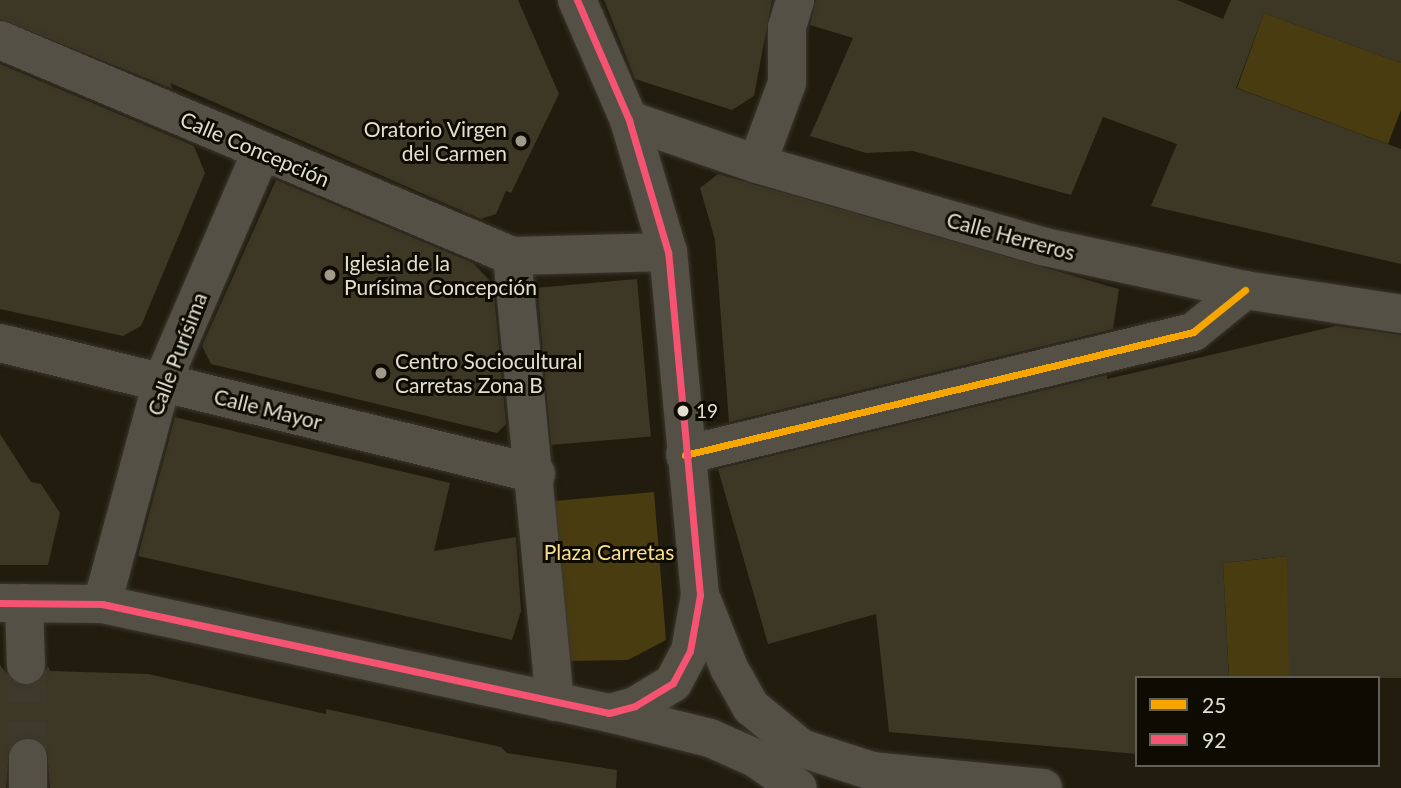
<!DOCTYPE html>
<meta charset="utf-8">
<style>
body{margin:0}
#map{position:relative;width:1401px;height:788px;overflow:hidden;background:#211c0e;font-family:Lato,sans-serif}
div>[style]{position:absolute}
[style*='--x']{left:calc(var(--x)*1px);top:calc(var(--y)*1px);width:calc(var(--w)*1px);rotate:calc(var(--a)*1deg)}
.green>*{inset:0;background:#493c11}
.building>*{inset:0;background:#3d3725;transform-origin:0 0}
.minor-tunnel>*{height:38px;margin-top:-19px;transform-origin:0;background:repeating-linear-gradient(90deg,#3e392b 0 38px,transparent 0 57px)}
.roads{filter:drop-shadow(0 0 2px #3a372d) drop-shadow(0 0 2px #3a372d)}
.minor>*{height:38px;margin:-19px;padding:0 19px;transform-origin:19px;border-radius:19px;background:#555046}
.bus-1>*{height:7px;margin:-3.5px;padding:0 3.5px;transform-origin:3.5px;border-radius:3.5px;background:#f7a600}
.bus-2>*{height:7px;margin:-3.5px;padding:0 3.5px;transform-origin:3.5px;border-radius:3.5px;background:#f65372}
.dots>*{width:19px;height:19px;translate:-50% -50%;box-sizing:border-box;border:4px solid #0e0b03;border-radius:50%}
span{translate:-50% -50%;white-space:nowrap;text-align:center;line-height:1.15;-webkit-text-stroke:6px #0e0b03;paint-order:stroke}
.bus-label{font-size:19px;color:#e4decf}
.left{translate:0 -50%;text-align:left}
.poi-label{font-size:21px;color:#e4decf}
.right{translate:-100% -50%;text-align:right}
.street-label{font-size:21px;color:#e4decf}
.park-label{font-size:21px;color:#fbdf8f}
.legend{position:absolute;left:1135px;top:676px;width:245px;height:91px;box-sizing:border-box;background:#0e0b03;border:2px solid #645f55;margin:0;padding:9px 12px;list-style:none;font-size:21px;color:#e4decf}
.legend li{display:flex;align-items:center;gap:14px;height:35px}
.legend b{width:35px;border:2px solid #645f55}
</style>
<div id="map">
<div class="green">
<div style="clip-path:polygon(1264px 13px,1401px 63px,1401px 110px,1388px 144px,1237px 88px)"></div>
<div style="clip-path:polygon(654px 492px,666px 640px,628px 660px,569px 661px,554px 501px)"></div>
<div style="clip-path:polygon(1287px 556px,1291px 578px,1289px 678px,1229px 678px,1223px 563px)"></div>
</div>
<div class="building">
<div style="clip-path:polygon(0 0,518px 0,559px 94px,511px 193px,506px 191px,496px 214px,481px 219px,170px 83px,173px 89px,0 19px)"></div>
<div style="clip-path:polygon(604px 0,772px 0,754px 96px,732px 110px,635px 79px)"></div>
<div style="clip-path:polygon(816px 0,1177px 0,1223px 19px,1231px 0,1401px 0,1401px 63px,1264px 13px,1236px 88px,1401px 149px,1401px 264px,1151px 206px,1177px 144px,1103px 117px,1071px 195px,913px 151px,866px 153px,810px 136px,853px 38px,810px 25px)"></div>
<div style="clip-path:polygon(0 64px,194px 146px,205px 173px,141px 326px,123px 336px,0 309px)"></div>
<div style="clip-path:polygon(718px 174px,1119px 289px,1113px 329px,729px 422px,715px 240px,700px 188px)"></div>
<div style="clip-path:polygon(276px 180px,473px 263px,493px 284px,506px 424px,497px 433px,211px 364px,202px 346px)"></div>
<div style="left:637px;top:279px;width:158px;height:100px;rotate:85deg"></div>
<div style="clip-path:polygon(1336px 326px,1401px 335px,1401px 678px,1289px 678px,1287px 556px,1223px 563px,1229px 678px,1137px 678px,1137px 754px,889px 732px,876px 614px,768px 644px,718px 469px,1107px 375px,1107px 379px)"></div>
<div style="clip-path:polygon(175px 417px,450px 483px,434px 551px,516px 537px,521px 611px,512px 640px,138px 556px)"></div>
<div style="clip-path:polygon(0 434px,31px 482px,41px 484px,60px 513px,48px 565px,0 565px)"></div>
<div style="clip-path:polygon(0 665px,15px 684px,26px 687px,38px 683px,48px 666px,50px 671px,148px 674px,326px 714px,326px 709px,501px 747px,507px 753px,617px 770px,616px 788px,50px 788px,47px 748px,29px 736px,9px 748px,6px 788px,0 788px)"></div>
</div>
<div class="minor-tunnel">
<div style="--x:26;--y:665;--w:93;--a:88.8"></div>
</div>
<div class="roads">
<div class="minor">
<div style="--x:0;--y:40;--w:556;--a:22.87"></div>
<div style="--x:512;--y:256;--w:156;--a:-1.5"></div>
<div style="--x:629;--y:120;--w:135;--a:19"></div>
<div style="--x:757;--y:164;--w:296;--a:16.1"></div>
<div style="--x:1041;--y:246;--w:209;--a:12.2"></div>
<div style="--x:1245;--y:290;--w:158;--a:8.7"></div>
<div style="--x:757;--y:164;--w:86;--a:-69.7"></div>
<div style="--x:787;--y:83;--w:56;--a:-90"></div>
<div style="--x:787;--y:27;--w:28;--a:-73"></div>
<div style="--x:512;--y:256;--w:448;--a:84.5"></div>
<div style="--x:0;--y:343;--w:552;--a:13.73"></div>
<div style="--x:685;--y:455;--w:523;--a:-13.61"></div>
<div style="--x:1193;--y:332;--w:67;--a:-38.9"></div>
<div style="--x:700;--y:595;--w:79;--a:68.3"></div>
<div style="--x:729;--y:668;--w:45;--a:60.6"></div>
<div style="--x:751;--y:707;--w:65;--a:39.4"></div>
<div style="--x:801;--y:748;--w:75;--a:17.9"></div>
<div style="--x:872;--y:771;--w:172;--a:5.7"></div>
<div style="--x:0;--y:603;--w:102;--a:0.6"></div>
<div style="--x:102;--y:604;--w:519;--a:12.13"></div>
<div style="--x:609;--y:713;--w:27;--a:-15"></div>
<div style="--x:635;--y:706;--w:44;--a:-31.2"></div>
<div style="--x:673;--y:683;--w:36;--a:-62"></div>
<div style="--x:690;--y:651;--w:57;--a:-79.9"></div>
<div style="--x:700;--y:595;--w:344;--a:-95.3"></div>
<div style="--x:668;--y:252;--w:138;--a:-106.5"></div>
<div style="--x:629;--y:120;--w:131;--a:-113.4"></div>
<div style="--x:24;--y:603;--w:62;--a:88.2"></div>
<div style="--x:102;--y:604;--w:230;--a:-74.9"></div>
<div style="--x:162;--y:382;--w:250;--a:-66.7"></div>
<div style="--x:609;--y:713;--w:104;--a:13.9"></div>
<div style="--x:710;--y:738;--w:49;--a:24"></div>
<div style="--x:755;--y:758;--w:52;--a:34.9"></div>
<div style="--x:28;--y:788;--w:30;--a:-90"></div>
</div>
</div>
<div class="bus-1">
<div style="--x:685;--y:455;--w:523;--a:-13.61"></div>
<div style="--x:1193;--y:332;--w:67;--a:-38.9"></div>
</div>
<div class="bus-2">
<div style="--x:0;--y:603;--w:102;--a:0.6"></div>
<div style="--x:102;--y:604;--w:519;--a:12.13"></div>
<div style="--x:609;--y:713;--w:27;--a:-15"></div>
<div style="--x:635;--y:706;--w:44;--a:-31.2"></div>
<div style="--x:673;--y:683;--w:36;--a:-62"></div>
<div style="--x:690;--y:651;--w:57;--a:-79.9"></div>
<div style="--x:700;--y:595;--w:344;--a:-95.3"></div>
<div style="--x:668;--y:252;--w:138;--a:-106.5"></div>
<div style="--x:629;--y:120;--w:131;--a:-113.4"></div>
</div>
<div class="dots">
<div style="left:521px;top:141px;background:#a09a8b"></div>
<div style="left:330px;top:275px;background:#a09a8b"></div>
<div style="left:381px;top:373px;background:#a09a8b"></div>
<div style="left:683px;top:411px;background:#e4decf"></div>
</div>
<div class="bus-label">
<span class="left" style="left:696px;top:411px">19</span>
</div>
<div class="poi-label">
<span class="right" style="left:507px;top:141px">Oratorio Virgen<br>del Carmen</span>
<span class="left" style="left:344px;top:275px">Iglesia de la<br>Purísima Concepción</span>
<span class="left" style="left:395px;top:373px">Centro Sociocultural<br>Carretas Zona B</span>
</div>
<div class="street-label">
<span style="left:255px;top:149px;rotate:23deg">Calle Concepción</span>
<span style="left:1011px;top:236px;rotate:15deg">Calle Herreros</span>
<span style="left:177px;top:354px;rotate:-69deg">Calle Purísima</span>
<span style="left:268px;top:409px;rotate:14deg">Calle Mayor</span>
</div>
<div class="park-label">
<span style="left:609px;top:552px">Plaza Carretas</span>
</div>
<ul class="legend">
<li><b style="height:9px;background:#f7a600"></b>25</li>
<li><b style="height:9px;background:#f65372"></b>92</li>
</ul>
</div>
